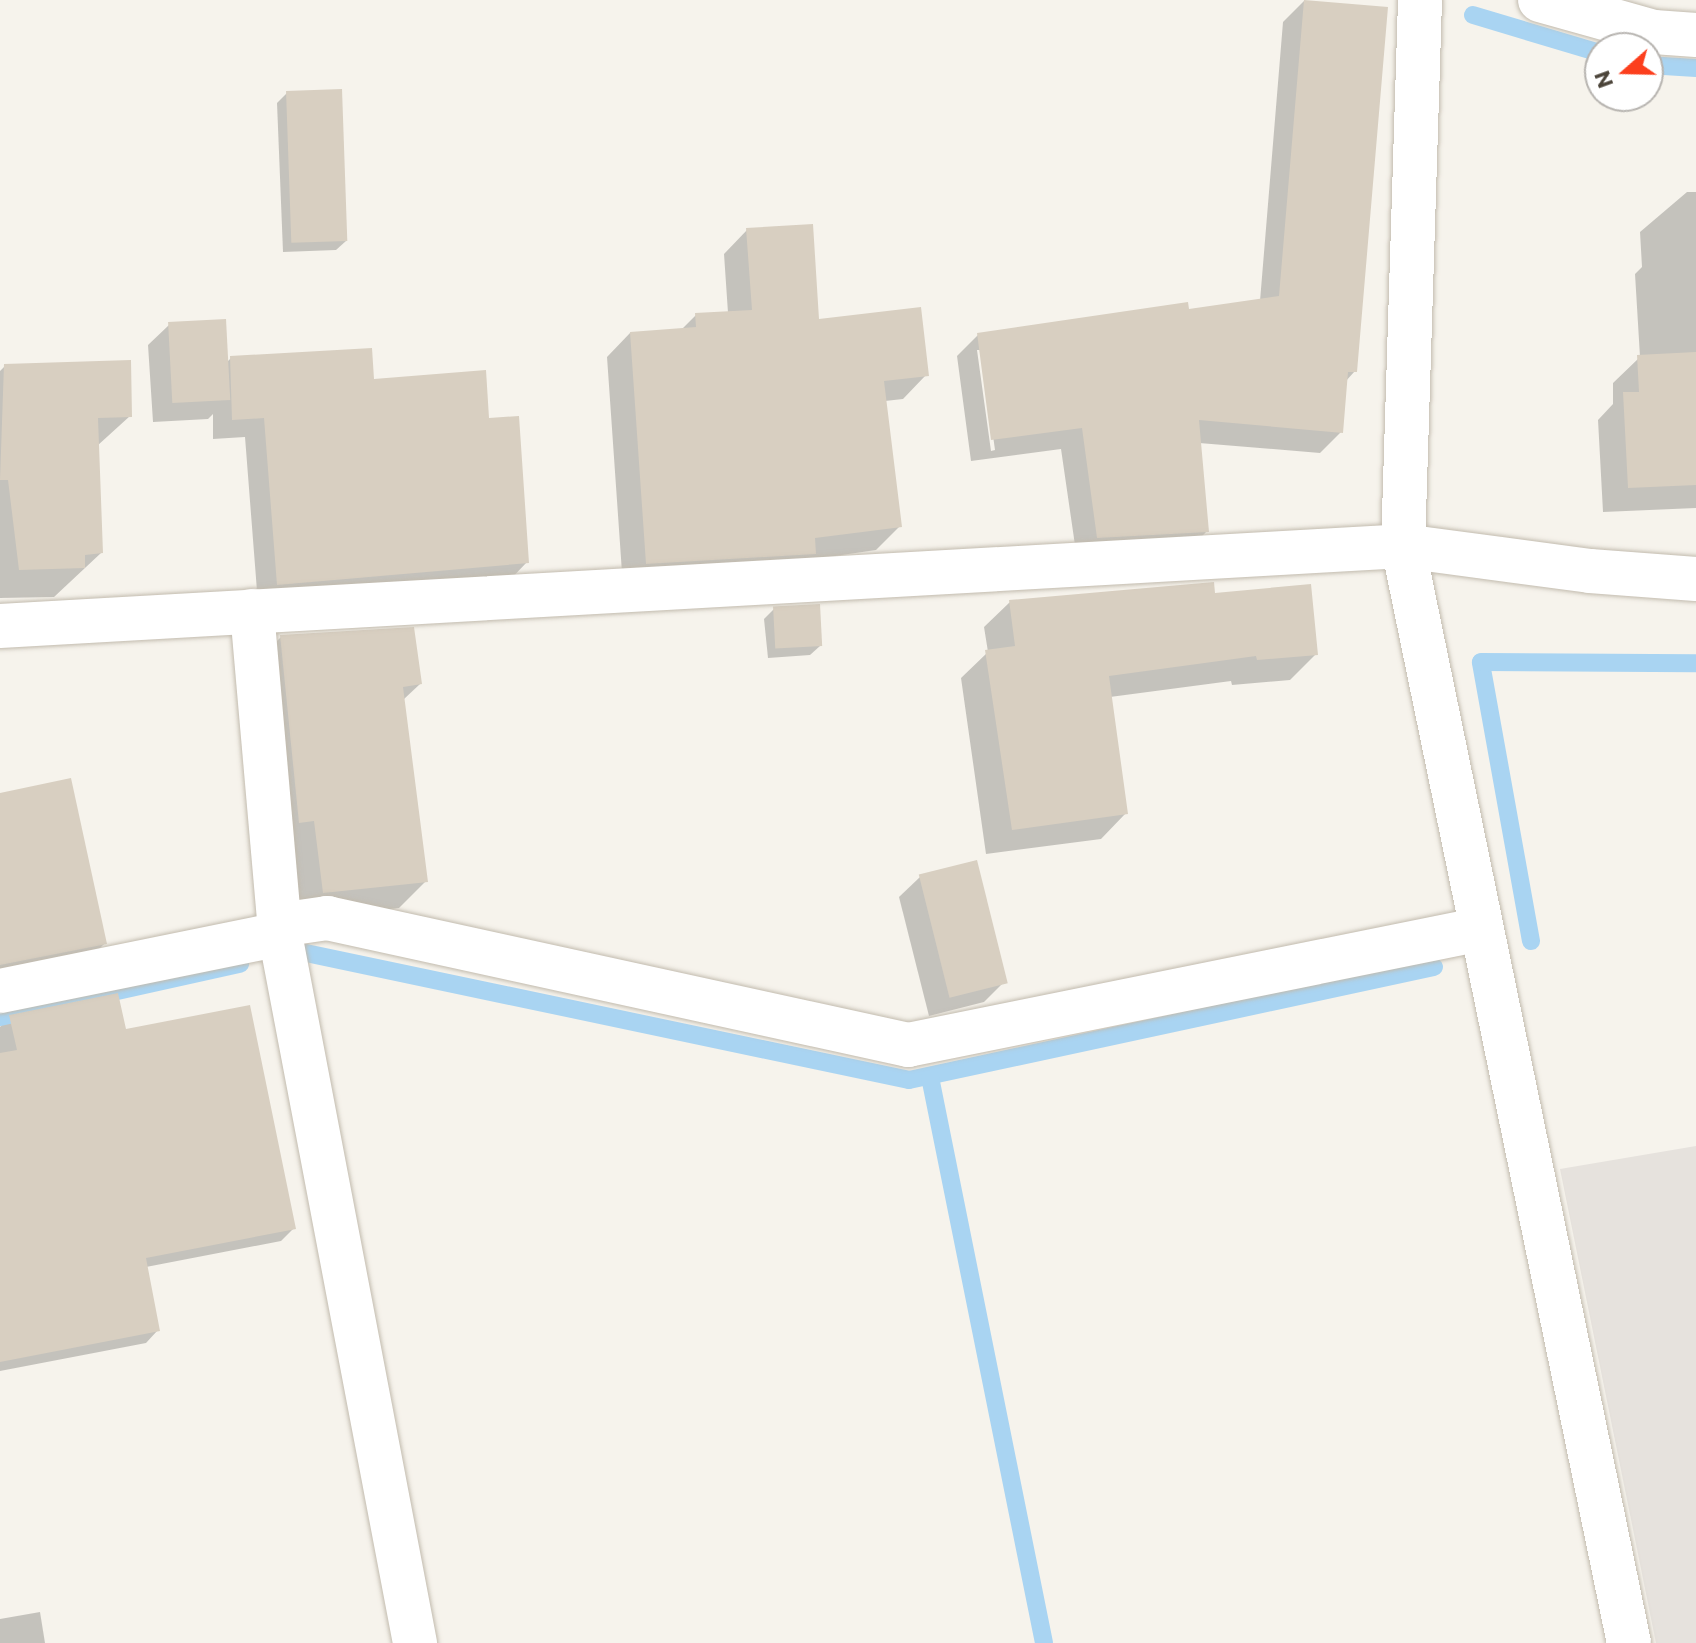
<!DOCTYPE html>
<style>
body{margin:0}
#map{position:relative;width:1696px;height:1643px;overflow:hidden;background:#f6f3ec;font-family:Commissioner,sans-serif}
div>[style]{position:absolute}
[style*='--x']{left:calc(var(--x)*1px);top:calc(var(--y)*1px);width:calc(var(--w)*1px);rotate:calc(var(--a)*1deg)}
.industrial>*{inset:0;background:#e6e2dd}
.shadow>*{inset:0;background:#0003}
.stream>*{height:18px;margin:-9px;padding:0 9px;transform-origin:9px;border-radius:9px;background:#a9d4f2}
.building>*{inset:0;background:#d8cfc1;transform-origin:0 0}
.roads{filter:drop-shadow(0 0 2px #c2bbae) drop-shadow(0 0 2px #c2bbae)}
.minor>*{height:44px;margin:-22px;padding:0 22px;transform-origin:22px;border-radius:22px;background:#fff}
.tertiary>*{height:44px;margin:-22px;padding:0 22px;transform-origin:22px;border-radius:22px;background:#fff}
span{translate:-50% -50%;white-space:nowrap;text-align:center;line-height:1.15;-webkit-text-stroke:8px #fff;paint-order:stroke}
.north{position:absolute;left:1584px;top:32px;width:80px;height:80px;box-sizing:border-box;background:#fff;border:2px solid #b7b4b0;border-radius:50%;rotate:250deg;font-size:22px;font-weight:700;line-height:32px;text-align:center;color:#4b4439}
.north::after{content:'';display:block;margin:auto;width:28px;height:36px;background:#fc3f1d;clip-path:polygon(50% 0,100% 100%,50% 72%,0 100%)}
</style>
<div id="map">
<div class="industrial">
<div style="clip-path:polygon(1696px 1146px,1696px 1643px,1656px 1643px,1560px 1169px)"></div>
</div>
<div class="shadow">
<div style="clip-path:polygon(evenodd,1304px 1px,1355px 371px,1345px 382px,1341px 432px,1320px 453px,1199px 443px,1207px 531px,1186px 553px,1077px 559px,1061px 449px,971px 461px,957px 356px,978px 335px,1260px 301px,1283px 22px,1304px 1px,977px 350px,981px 350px,995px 450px,991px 451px,977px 350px)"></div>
<div style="clip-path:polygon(287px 93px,346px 241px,336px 250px,283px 252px,277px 103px)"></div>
<div style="clip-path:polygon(1687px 192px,1696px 192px,1696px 508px,1603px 512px,1598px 420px,1613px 404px,1613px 383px,1640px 357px,1635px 274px,1642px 267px,1640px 232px)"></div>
<div style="clip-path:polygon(747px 230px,817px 321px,926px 375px,903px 399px,885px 401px,899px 527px,876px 550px,623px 587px,607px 357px,630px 333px,681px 330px,696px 315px,728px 313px,724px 254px)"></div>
<div style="clip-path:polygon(169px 325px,226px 363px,231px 358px,487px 420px,527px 562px,508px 582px,258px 604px,245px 437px,213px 439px,213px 414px,208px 419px,153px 422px,148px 345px)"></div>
<div style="clip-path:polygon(5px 366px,130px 416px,97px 446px,101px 553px,54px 597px,0 598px,0 371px)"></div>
<div style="clip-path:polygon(1213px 595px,1316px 654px,1290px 680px,1232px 685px,1231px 681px,1110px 697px,1126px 813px,1101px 839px,986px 854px,961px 678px,988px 652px,984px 627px,1010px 602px)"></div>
<div style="clip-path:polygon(774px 609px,820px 646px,810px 655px,768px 658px,764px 619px)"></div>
<div style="clip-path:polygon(281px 637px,420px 684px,403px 700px,426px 881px,399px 908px,296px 920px,254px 664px)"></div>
<div style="clip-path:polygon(0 795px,105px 943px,85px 963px,0 981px)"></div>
<div style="clip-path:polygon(920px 877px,1004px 982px,984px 1002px,929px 1016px,899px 897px)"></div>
<div style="clip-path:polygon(10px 1016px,124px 1031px,294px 1228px,281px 1241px,146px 1267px,158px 1330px,146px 1343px,0 1371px,0 1027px)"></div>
<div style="clip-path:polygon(40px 1612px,45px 1643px,0 1643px,0 1619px)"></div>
</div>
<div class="stream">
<div style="--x:1473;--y:15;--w:133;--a:16.7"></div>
<div style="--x:1648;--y:65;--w:48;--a:3.6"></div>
<div style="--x:1531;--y:941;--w:283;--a:-100.2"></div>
<div style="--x:1481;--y:662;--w:215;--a:0.3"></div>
<div style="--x:306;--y:953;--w:616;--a:11.89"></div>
<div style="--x:909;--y:1080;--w:537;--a:-12.15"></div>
<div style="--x:0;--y:1017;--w:246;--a:-12.5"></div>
<div style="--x:930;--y:1077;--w:577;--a:78.61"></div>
</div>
<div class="building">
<div style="clip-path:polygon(1304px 0,1388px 7px,1357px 372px,1348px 372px,1343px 433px,1199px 420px,1209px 532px,1097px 538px,1082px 428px,991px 440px,977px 333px,1188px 302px,1189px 309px,1279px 296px)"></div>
<div style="left:342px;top:89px;width:152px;height:56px;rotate:88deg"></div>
<div style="clip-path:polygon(813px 224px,819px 319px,921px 307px,929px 376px,884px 381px,902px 527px,815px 538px,816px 554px,646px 564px,630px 332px,696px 327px,695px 313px,752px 310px,746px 228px)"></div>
<div style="left:226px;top:319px;width:81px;height:58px;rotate:87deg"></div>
<div style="clip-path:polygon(372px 348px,374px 379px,486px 370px,489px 418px,519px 416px,529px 563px,277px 585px,264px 418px,232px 420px,230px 356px)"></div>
<div style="clip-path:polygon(1696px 352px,1696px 485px,1628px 488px,1623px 392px,1639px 392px,1637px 355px)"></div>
<div style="clip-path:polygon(131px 360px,132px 417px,98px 418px,103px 553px,85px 555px,85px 568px,19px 570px,8px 480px,0 480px,4px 364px)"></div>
<div style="clip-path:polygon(1214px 582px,1215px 593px,1311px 584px,1318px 655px,1257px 660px,1256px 656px,1109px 676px,1128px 814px,1012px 830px,985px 650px,1015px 646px,1009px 600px)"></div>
<div style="left:820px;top:604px;width:42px;height:47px;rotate:87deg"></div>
<div style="clip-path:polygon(414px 627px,422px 684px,403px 687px,428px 882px,323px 893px,314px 821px,299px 823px,280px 635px)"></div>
<div style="clip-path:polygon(71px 778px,107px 944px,0 965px,0 793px)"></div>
<div style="left:977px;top:860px;width:127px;height:60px;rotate:76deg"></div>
<div style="clip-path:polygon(118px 993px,126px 1029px,250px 1005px,296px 1229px,146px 1258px,160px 1331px,0 1362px,0 1053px,17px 1050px,9px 1015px)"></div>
</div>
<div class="roads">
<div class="minor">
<div style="--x:1540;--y:0;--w:118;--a:15.7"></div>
<div style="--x:1654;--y:32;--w:42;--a:4.1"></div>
<div style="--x:252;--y:611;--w:324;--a:85"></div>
<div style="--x:280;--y:934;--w:722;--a:79.22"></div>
<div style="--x:0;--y:626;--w:1405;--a:-3.26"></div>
<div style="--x:1403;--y:546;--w:189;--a:7.6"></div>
<div style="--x:1590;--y:571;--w:106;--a:4.3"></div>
<div style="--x:279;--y:925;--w:49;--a:-8.3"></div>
<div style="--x:327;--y:918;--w:595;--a:12.33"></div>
<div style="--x:908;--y:1045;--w:585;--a:-11.44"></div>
<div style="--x:0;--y:991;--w:286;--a:-11.5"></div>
</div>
<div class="tertiary">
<div style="--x:1420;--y:0;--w:546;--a:91.78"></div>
<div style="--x:1403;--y:546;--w:1120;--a:78.36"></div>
</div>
</div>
<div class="north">N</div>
</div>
